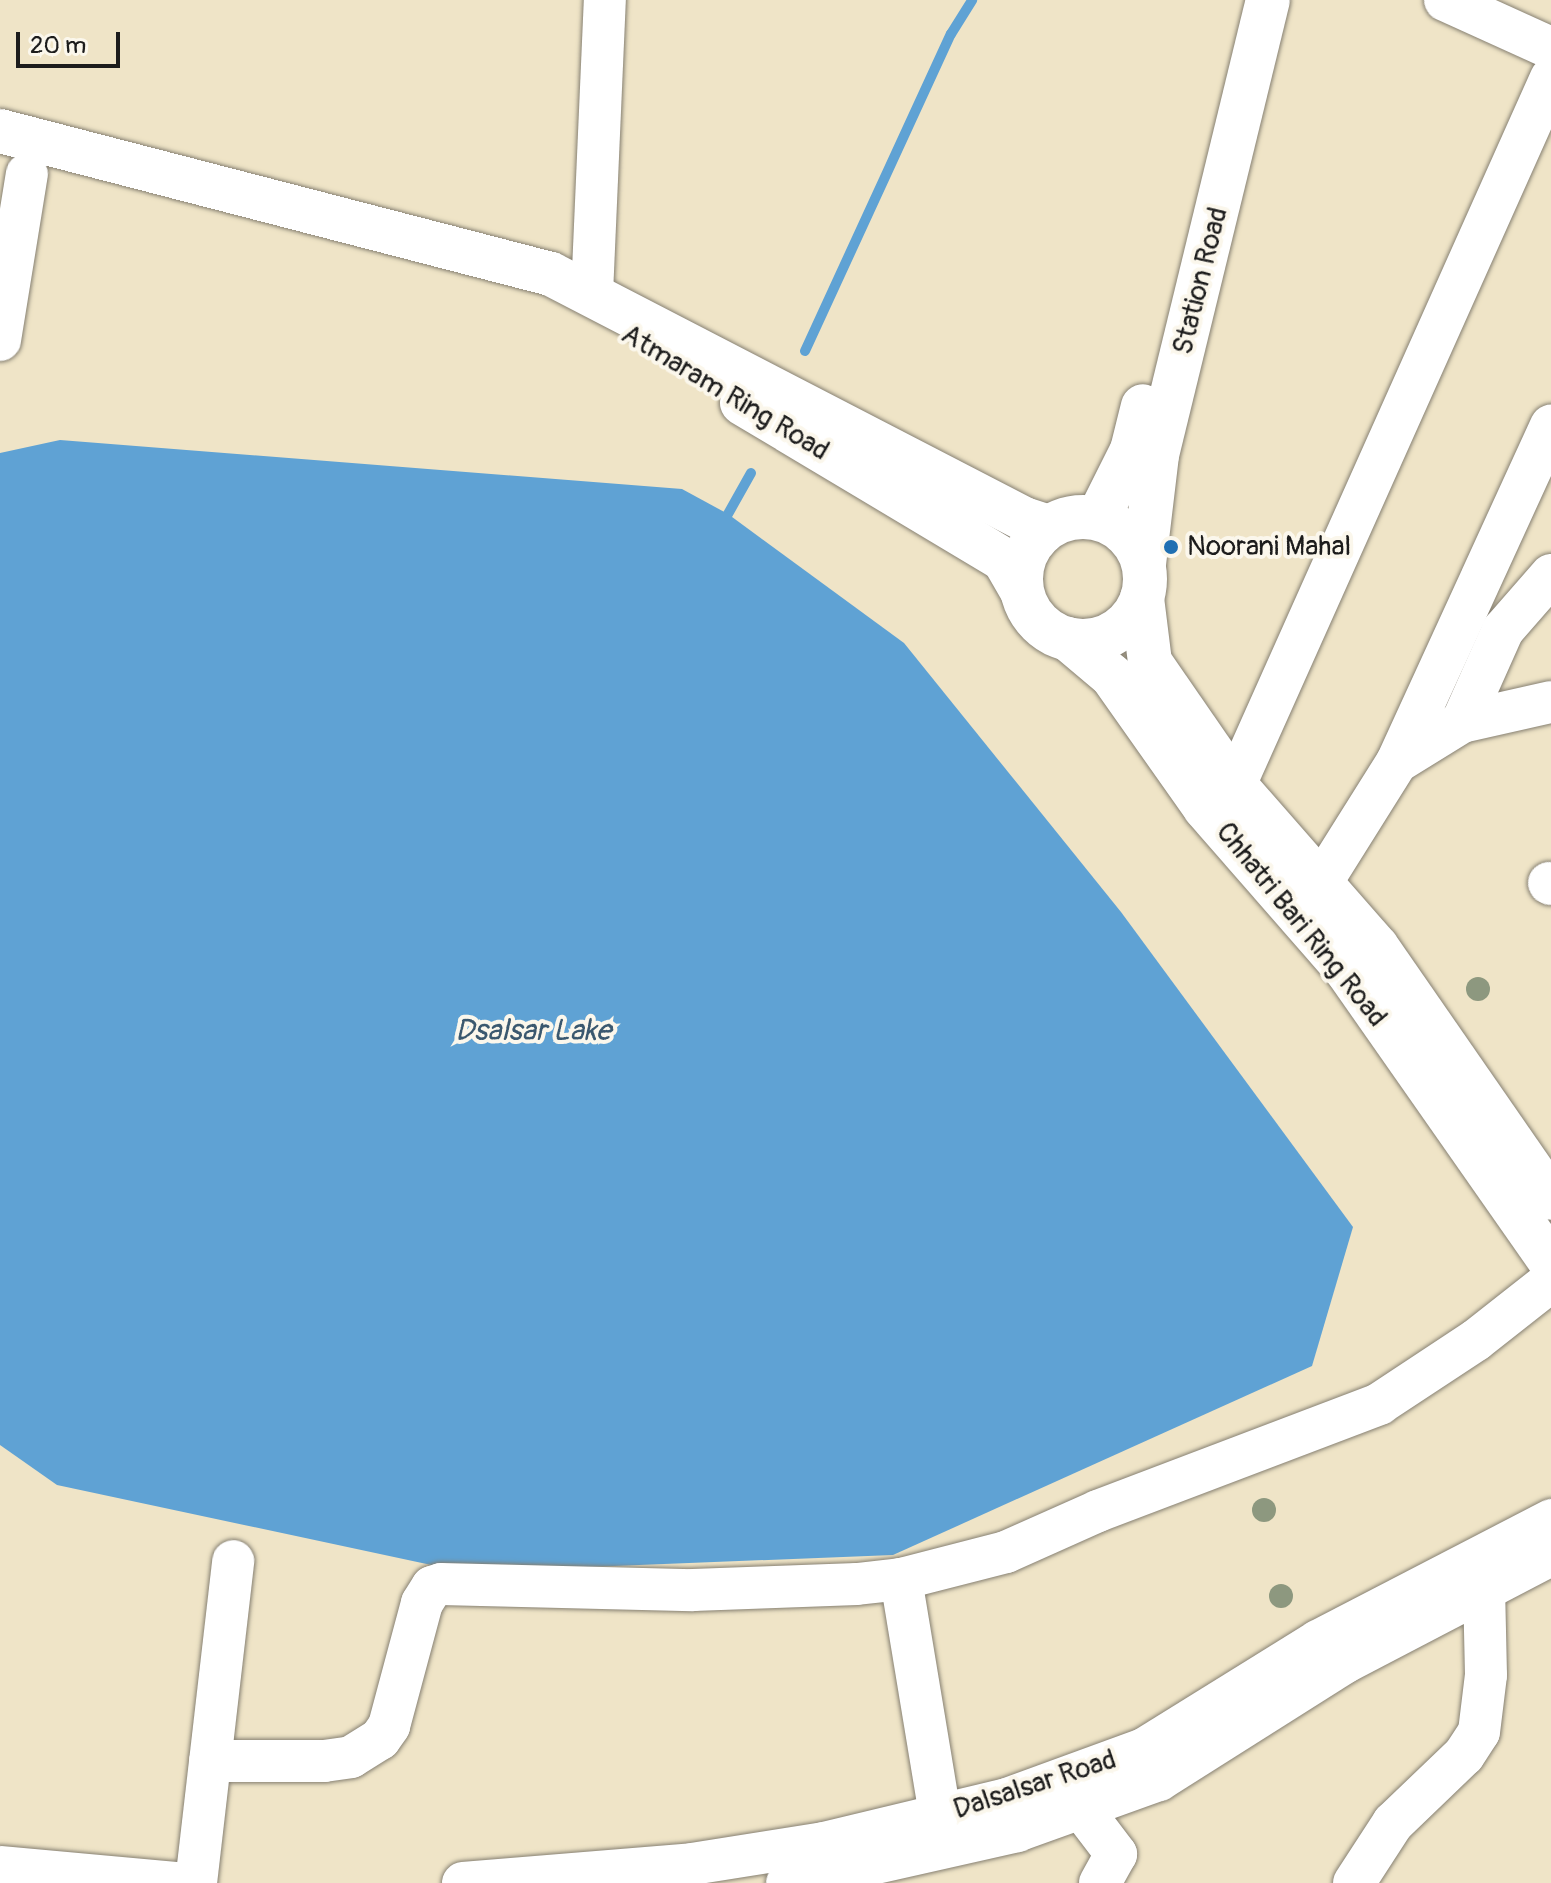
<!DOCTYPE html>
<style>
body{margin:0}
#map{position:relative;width:1551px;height:1883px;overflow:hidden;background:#efe4c7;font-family:Pangolin,sans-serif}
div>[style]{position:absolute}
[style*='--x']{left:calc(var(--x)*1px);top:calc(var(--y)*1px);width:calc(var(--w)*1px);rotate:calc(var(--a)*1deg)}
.water>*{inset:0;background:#5fa2d4}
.stream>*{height:10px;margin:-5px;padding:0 5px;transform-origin:5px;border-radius:5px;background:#5fa2d4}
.roads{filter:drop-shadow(0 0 2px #868072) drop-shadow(0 0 2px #868072)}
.minor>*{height:42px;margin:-21px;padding:0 21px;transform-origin:21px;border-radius:21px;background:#fff}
.major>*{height:44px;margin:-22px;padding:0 22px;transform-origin:22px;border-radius:22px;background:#fff}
.highway>*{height:44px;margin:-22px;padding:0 22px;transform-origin:22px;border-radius:22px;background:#fff}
.highway>.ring{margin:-22px;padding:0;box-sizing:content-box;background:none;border:44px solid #fff;border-radius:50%}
.trees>*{width:24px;height:24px;margin:-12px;border-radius:50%;background:#8d987f}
.dots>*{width:22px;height:22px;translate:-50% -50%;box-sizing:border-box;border:4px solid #fbf7ec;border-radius:50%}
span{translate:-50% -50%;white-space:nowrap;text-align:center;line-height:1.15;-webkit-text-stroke:8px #fbf7ec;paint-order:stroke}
.street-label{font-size:28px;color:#1c1c1c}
.poi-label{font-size:28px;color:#1c1c1c}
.left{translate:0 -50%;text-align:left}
.water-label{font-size:30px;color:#3a586f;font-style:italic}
.scale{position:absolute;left:16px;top:32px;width:104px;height:36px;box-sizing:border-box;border:4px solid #1c1c1c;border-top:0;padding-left:10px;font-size:24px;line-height:28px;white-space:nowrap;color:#1c1c1c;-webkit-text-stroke:6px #fbf7ec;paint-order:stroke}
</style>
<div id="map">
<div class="water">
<div style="clip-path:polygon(60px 440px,682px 489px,728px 514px,904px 643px,1121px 912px,1353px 1227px,1312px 1366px,893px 1555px,464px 1572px,57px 1485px,0 1445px,0 453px)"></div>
</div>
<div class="stream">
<div style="--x:805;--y:351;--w:349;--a:-65.3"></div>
<div style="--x:951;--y:34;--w:40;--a:-58"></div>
<div style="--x:728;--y:514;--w:47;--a:-60.7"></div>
</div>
<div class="roads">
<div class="minor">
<div style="--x:1445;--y:0;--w:116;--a:24.4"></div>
<div style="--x:592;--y:294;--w:294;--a:-87.5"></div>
<div style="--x:0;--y:340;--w:168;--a:-80.8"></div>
<div style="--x:1462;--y:722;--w:101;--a:-66"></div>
<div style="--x:1503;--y:630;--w:73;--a:-48.9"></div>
<div style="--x:1397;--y:762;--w:370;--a:-65.4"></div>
<div style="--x:1235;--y:785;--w:774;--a:-65.92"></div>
<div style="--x:1321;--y:883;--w:143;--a:-57.9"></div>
<div style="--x:1397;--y:762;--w:76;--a:-31.6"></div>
<div style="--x:1462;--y:722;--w:91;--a:-12.7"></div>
<div style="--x:1549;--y:883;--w:2;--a:27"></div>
<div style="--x:901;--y:1579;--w:239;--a:80.6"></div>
<div style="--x:210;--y:1761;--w:114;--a:0"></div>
<div style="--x:324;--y:1761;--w:27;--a:-8"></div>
<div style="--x:351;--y:1757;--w:34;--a:-32"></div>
<div style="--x:380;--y:1739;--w:16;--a:-55"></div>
<div style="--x:389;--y:1726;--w:127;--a:-75"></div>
<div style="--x:422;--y:1603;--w:19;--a:-58"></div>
<div style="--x:432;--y:1587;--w:9;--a:-18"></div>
<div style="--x:441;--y:1584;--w:252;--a:1.4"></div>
<div style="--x:693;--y:1590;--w:164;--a:-2.1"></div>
<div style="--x:857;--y:1584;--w:44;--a:-6.5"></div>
<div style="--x:901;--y:1579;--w:108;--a:-14.4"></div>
<div style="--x:1006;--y:1552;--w:101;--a:-24"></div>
<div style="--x:1098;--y:1511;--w:301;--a:-20.8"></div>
<div style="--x:1379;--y:1404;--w:116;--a:-33.4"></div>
<div style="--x:1476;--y:1340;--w:95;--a:-38.2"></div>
<div style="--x:1074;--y:1785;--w:24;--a:73"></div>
<div style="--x:1081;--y:1808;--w:58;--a:52.7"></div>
<div style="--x:1116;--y:1854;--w:33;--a:119"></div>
<div style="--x:0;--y:1867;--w:177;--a:5.2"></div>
<div style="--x:196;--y:1883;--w:324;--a:-83.4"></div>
<div style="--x:463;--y:1883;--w:230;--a:-4.7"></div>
<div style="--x:692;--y:1864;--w:134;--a:-9"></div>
<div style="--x:824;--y:1843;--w:188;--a:-13.5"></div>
<div style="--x:1007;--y:1799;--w:146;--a:-20.1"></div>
<div style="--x:1144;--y:1749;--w:205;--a:-31.8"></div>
<div style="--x:1318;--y:1641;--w:263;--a:-27.4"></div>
<div style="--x:787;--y:1883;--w:236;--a:-12.7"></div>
<div style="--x:1017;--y:1831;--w:151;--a:-19.8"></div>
<div style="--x:1159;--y:1780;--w:219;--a:-32.3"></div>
<div style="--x:1344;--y:1663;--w:233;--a:-27.6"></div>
<div style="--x:1354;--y:1883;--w:72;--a:-57"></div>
<div style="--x:1393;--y:1823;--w:98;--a:-43.8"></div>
<div style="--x:1464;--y:1755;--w:27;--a:-57"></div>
<div style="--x:1479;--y:1732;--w:57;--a:-83"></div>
<div style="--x:1486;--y:1675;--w:86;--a:-91.3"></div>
</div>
<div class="major">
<div style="--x:1098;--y:518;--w:76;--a:-63.4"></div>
<div style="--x:1132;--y:450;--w:45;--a:-76"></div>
<div style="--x:1144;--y:564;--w:110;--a:-83.2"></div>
<div style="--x:1157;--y:455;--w:468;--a:-76.3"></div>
</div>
<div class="highway">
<div style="--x:0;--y:131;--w:569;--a:14.55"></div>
<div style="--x:551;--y:274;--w:533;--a:27.38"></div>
<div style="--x:1024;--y:519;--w:25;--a:18"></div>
<div style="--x:742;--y:403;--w:305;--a:30.9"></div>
<div style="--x:1004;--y:560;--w:34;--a:60"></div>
<div class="ring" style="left:1021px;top:517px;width:80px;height:80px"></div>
<div style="--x:1142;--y:598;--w:64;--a:82.9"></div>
<div style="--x:1150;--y:662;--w:150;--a:55.4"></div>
<div style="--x:1235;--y:785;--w:215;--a:48.8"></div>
<div style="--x:1377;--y:947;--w:305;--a:55.3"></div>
<div style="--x:1068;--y:639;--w:57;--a:40.1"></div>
<div style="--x:1112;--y:676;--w:161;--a:54.8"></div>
<div style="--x:1205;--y:808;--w:216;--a:48.9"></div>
<div style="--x:1347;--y:971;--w:355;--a:55"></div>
</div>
</div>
<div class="trees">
<div style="left:1478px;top:989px"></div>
<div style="left:1264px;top:1510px"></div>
<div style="left:1281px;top:1596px"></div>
</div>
<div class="dots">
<div style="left:1171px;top:547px;background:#1f6fb2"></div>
</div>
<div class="street-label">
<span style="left:1201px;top:281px;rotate:-76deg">Station Road</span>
<span style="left:725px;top:393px;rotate:31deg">Atmaram Ring Road</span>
<span style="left:1301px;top:925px;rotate:51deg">Chhatri Bari Ring Road</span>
<span style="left:1035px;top:1785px;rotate:-18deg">Dalsalsar Road</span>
</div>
<div class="poi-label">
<span class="left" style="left:1187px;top:547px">Noorani Mahal</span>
</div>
<div class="water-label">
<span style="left:533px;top:1031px">Dsalsar Lake</span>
</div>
<div class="scale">20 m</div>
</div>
